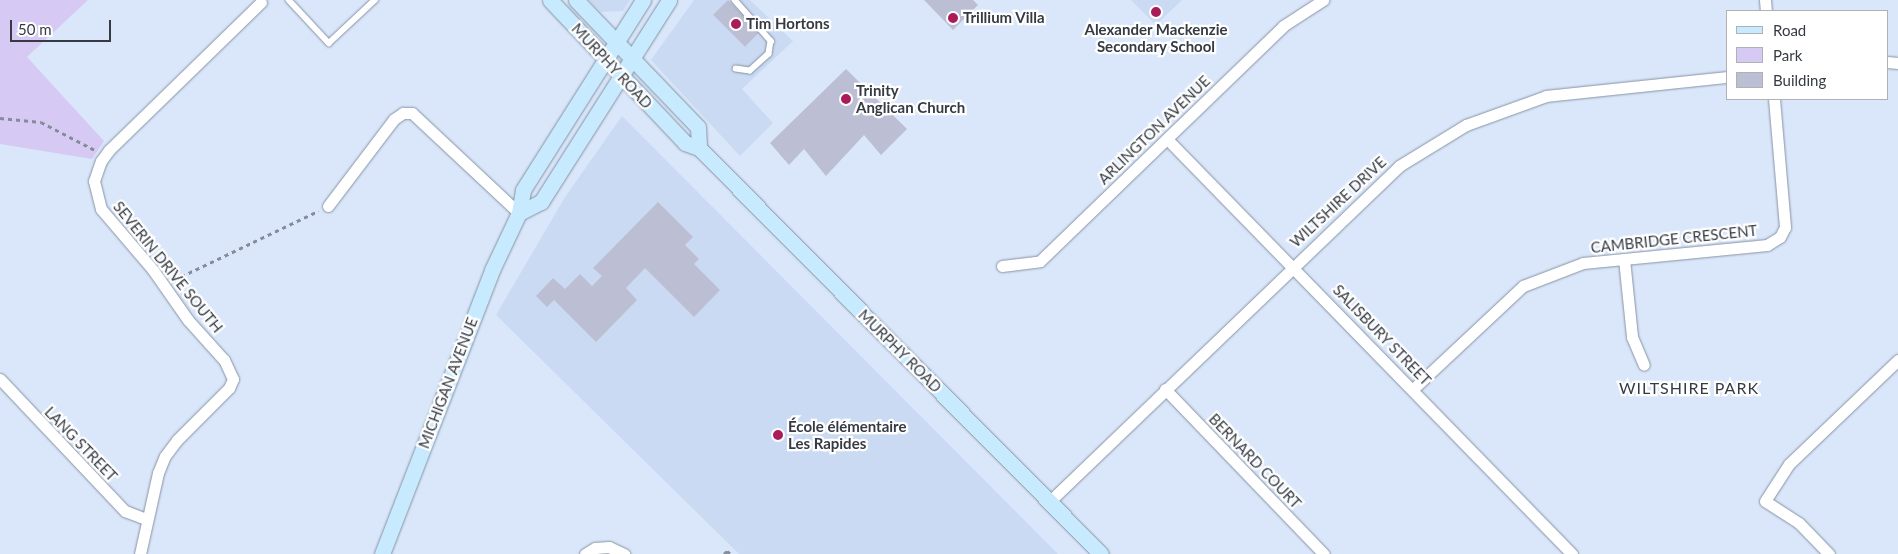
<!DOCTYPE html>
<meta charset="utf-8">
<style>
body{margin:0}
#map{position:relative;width:1898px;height:554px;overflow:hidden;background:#dae7fa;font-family:Lato,sans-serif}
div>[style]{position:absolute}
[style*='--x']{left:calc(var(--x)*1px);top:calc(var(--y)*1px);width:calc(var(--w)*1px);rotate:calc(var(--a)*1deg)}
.built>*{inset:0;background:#cadaf3}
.green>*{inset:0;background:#d6c9f3}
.building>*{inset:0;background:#bcbfd3;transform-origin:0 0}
.path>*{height:2.5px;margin-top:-1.25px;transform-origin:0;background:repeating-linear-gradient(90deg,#848d9a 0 4px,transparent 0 8px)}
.roads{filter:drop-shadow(0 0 1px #8793a4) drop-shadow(0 0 1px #8793a4)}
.lane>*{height:5.5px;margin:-2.75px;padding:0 2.75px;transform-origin:2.75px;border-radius:2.75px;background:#fff}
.street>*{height:11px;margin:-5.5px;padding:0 5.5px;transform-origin:5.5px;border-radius:5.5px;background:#fff}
.secondary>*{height:15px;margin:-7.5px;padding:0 7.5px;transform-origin:7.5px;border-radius:7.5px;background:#c7eafe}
.dots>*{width:14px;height:14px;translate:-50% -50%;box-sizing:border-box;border:2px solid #fff;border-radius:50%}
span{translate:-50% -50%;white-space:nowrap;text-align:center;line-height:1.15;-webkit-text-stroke:4.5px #fff;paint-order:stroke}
.poi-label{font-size:15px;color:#363b43;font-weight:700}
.left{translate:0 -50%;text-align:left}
.street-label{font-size:15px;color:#363b43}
.neighbourhood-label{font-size:16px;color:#363b43;letter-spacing:1px}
.legend{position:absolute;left:1726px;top:10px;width:162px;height:90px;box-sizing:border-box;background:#fff;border:1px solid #afb1b4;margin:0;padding:6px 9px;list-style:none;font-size:15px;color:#363b43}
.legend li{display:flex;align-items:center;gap:10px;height:25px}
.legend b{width:25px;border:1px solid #afb1b4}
.scale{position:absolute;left:10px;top:20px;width:101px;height:22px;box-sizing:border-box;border:2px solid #363b43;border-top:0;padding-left:6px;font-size:15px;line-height:18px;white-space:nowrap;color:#363b43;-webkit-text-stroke:4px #fff;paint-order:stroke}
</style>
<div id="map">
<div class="built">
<div style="clip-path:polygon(589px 0,630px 0,623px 11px,601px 12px)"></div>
<div style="clip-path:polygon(694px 0,750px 0,793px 41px,742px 89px,773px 123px,740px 156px,651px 60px)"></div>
<div style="clip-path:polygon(1131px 0,1182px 0,1156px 25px)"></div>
<div style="clip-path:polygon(622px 116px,1058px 554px,739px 554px,496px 315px,565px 197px)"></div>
</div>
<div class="green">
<div style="clip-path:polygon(0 0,88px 0,27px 57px,104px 141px,92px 159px,0 144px)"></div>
</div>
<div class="building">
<div style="left:728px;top:0;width:45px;height:21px;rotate:45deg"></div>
<div style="clip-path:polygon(924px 0,973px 0,978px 5px,953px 30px)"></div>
<div style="clip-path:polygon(846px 69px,907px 129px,881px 155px,864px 135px,826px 176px,804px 149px,789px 165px,770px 143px)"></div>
<div style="clip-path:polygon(658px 202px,693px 237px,685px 245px,699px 259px,694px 264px,720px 290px,694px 317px,645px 268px,626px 288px,637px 300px,596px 342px,554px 300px,547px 307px,536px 296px,553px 278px,565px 289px,580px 274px,592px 286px,602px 276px,593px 268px)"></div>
</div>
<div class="path">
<div style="--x:0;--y:118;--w:41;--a:5.6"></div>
<div style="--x:41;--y:122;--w:61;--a:27.4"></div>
<div style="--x:174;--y:280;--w:160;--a:-25.6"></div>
<div style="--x:724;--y:554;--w:4;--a:-45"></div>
<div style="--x:727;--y:551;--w:5;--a:37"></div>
</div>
<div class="roads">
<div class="lane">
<div style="--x:289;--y:0;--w:59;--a:47.1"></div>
<div style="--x:329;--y:43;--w:63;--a:-43.1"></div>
<div style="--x:735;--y:0;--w:55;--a:48.7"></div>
<div style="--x:771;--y:41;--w:13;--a:99"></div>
<div style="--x:769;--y:54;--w:25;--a:138"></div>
<div style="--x:750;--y:71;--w:14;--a:-172"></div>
</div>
<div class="street">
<div style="--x:1765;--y:0;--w:11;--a:85"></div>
<div style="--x:1887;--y:62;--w:11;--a:5"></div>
<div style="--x:1167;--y:139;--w:580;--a:45.7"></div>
<div style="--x:328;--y:206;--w:109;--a:-52.8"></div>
<div style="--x:394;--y:119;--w:11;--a:-34"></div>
<div style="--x:403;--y:113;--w:9;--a:0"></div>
<div style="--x:412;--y:113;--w:146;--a:43.1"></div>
<div style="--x:1624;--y:259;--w:78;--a:84.1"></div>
<div style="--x:1632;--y:337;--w:30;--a:67"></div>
<div style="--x:1002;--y:266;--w:38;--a:-7"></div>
<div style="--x:1040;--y:261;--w:338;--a:-44"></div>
<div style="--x:1283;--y:26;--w:48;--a:-33"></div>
<div style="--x:0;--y:379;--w:182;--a:46.6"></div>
<div style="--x:125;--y:511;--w:22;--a:21"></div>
<div style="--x:1165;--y:389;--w:229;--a:46.1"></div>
<div style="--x:1413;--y:389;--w:151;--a:-43.1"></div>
<div style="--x:1523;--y:286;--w:64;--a:-21"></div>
<div style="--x:1583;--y:263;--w:185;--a:-5.6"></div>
<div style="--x:1767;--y:245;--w:15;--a:-32"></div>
<div style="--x:1780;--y:237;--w:11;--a:-63"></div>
<div style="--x:1785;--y:227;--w:128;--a:-94.9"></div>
<div style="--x:1050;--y:501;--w:484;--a:-43.8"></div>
<div style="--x:1399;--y:166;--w:79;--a:-31.5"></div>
<div style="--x:1466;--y:125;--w:85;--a:-19.9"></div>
<div style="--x:1546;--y:96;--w:182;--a:-6"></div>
<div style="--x:140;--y:554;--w:83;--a:-77.5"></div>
<div style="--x:158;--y:473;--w:18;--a:-68"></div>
<div style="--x:165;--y:456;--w:20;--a:-53"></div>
<div style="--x:177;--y:440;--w:74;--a:-45"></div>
<div style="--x:229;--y:388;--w:10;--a:-66"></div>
<div style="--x:233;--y:379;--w:21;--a:-115"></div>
<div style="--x:224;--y:360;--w:54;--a:-132"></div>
<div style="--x:188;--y:320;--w:61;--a:-125"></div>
<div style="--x:153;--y:270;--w:80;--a:-130.4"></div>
<div style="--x:101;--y:209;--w:29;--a:-104"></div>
<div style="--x:94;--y:181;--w:21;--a:-71"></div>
<div style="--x:101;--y:161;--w:14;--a:-54"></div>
<div style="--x:109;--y:150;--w:212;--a:-44.2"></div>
<div style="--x:585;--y:554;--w:12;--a:-31"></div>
<div style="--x:595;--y:548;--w:14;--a:-4"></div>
<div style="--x:609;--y:547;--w:17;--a:25"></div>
<div style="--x:1829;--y:554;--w:43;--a:-134.1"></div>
<div style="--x:1799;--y:523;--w:40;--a:-147.1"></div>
<div style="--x:1765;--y:501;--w:44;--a:-57"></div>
<div style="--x:1789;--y:464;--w:151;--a:-43.7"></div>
</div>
<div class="secondary">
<div style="--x:550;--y:0;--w:197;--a:46.6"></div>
<div style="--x:685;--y:143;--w:15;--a:20"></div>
<div style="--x:699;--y:148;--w:571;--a:45.28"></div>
<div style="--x:576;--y:0;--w:176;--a:46.2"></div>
<div style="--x:698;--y:127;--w:21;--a:87"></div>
<div style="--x:519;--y:213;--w:25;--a:-27"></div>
<div style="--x:541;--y:202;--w:239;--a:-57.6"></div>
<div style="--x:382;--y:554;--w:305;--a:-68.8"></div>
<div style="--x:492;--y:270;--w:63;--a:-64.7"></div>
<div style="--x:519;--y:213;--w:23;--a:-80"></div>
<div style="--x:523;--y:190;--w:225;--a:-57.7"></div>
</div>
</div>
<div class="dots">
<div style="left:1156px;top:12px;background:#aa1c59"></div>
<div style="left:953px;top:18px;background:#aa1c59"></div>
<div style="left:736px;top:24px;background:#aa1c59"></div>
<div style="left:846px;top:99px;background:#aa1c59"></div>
<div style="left:778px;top:435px;background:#aa1c59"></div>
</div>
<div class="poi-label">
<span class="left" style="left:963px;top:18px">Trillium Villa</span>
<span class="left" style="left:746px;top:24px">Tim Hortons</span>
<span style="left:1156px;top:38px">Alexander Mackenzie<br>Secondary School</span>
<span class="left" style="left:856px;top:99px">Trinity<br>Anglican Church</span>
<span class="left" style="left:788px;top:435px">École élémentaire<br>Les Rapides</span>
</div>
<div class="street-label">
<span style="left:612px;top:66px;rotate:47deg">MURPHY ROAD</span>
<span style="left:1154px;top:130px;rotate:-44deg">ARLINGTON AVENUE</span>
<span style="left:1338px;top:202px;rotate:-43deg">WILTSHIRE DRIVE</span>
<span style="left:1674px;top:239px;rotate:-6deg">CAMBRIDGE CRESCENT</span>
<span style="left:168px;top:267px;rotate:51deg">SEVERIN DRIVE SOUTH</span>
<span style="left:1382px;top:335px;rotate:46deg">SALISBURY STREET</span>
<span style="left:900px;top:351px;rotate:45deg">MURPHY ROAD</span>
<span style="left:448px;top:383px;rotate:-69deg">MICHIGAN AVENUE</span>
<span style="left:81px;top:444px;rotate:46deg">LANG STREET</span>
<span style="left:1255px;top:461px;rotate:46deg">BERNARD COURT</span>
</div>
<div class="neighbourhood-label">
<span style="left:1689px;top:388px">WILTSHIRE PARK</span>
</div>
<ul class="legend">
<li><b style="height:6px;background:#c7eafe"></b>Road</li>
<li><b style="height:14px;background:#d6c9f3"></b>Park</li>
<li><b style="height:14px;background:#bcbfd3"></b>Building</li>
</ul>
<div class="scale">50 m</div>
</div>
